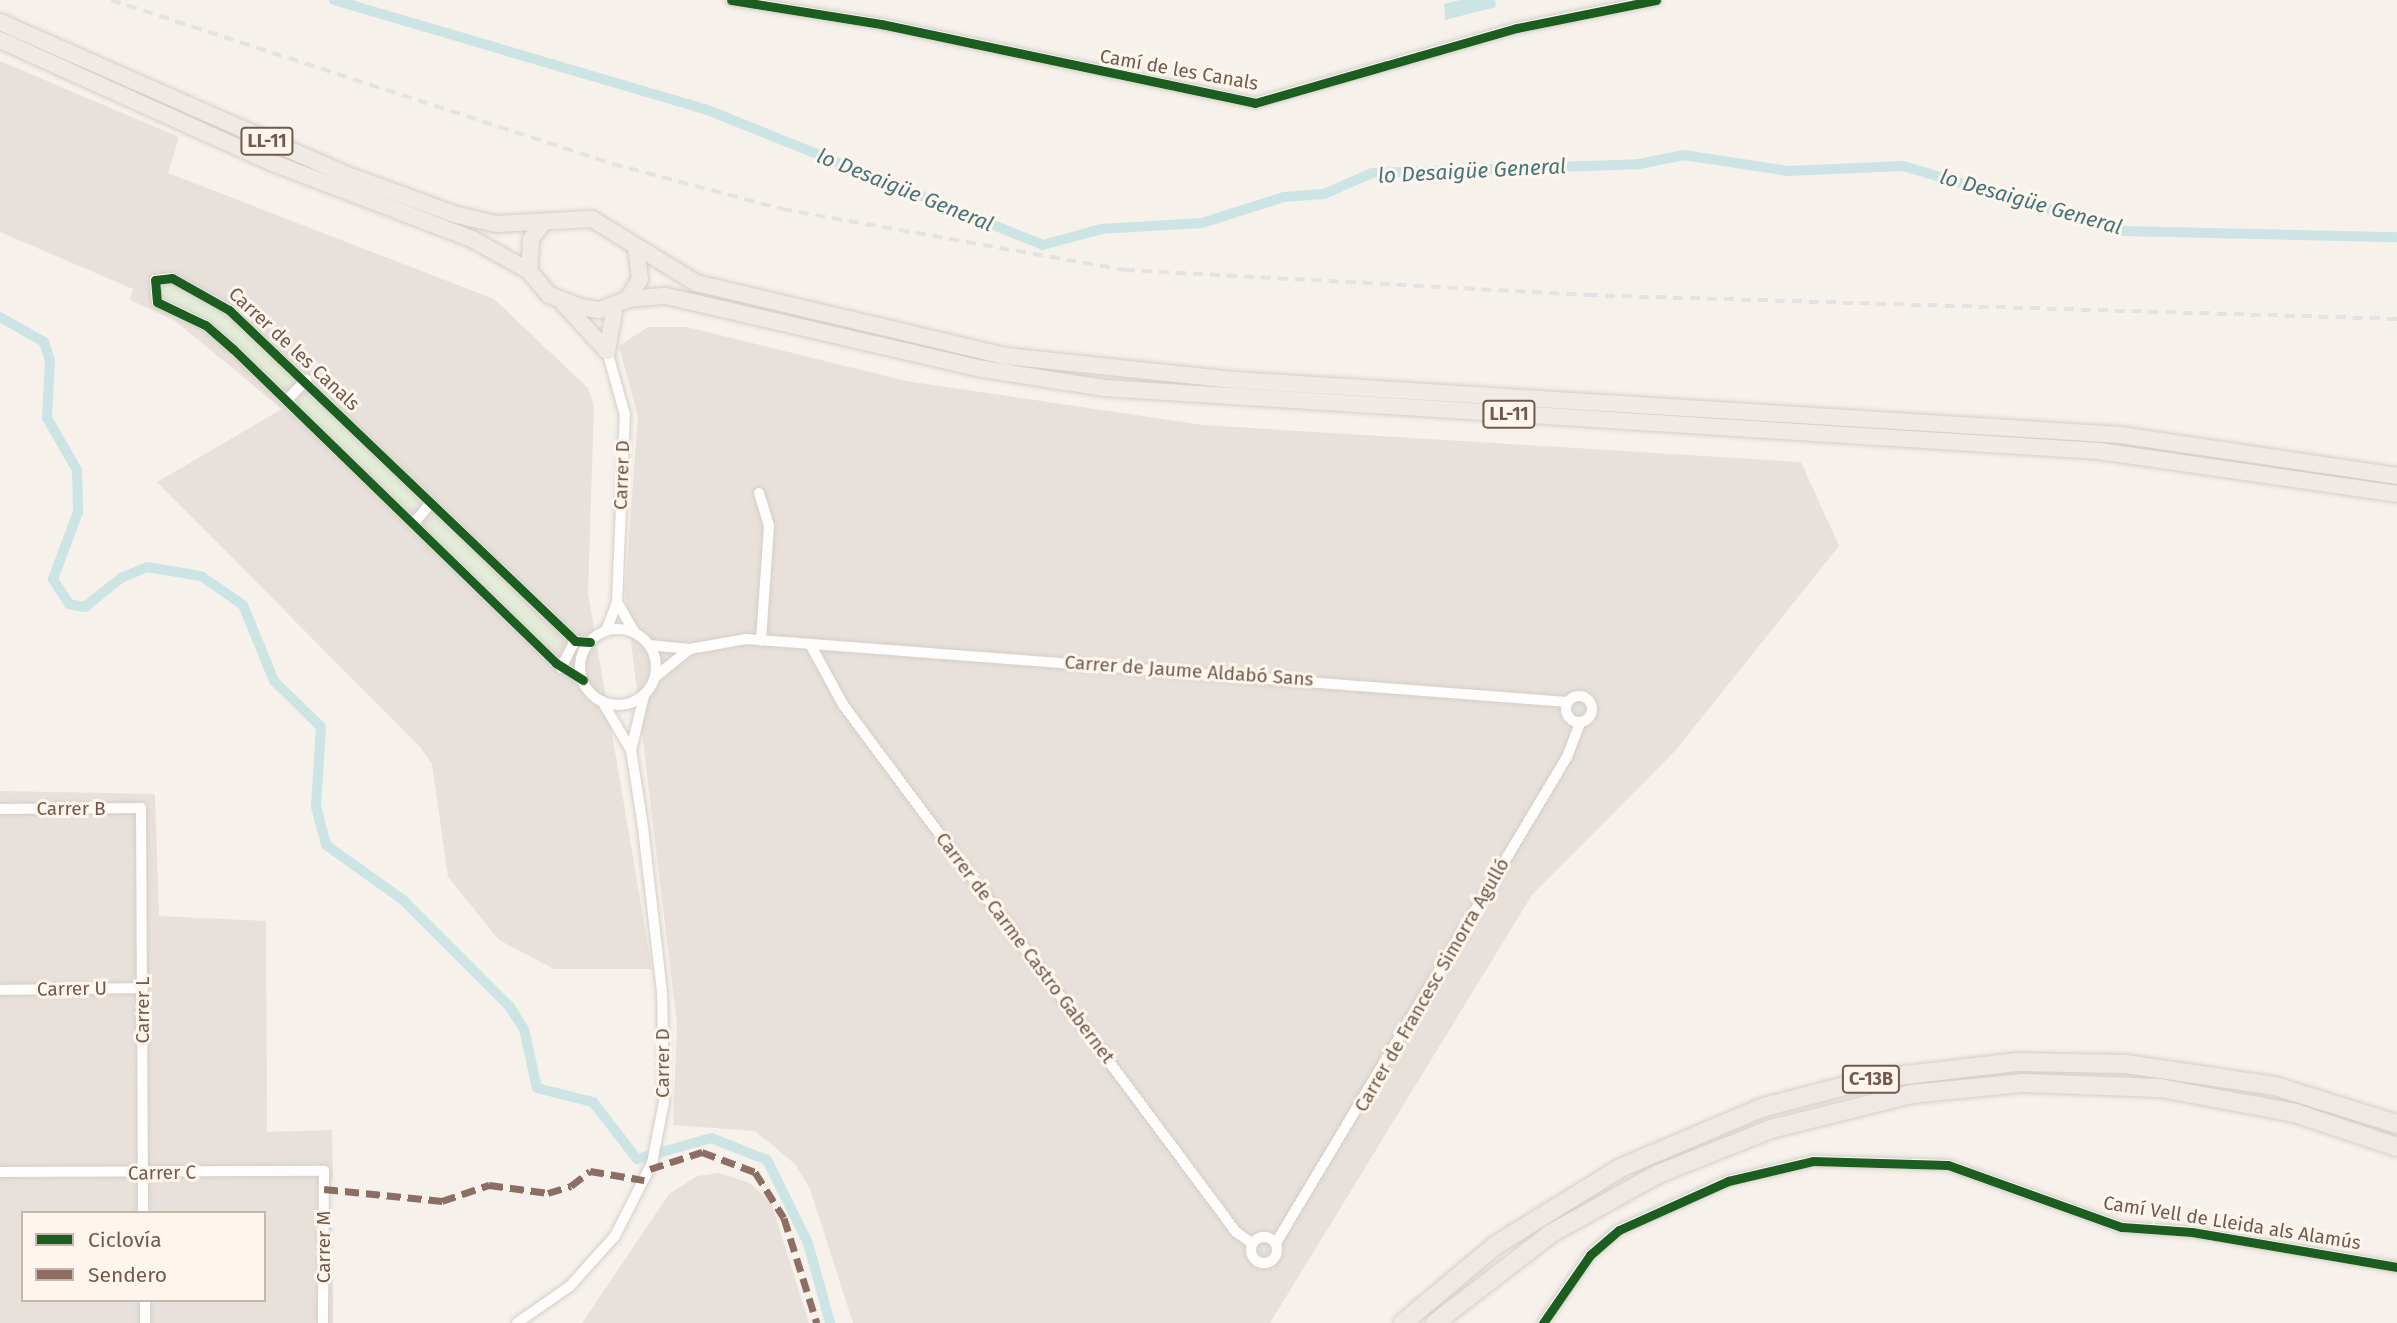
<!DOCTYPE html>
<meta charset="utf-8">
<style>
body{margin:0}
#map{position:relative;width:2397px;height:1323px;overflow:hidden;background:#f6f1eb;font-family:"Fira Sans",sans-serif}
div>[style]{position:absolute}
[style*='--x']{left:calc(var(--x)*1px);top:calc(var(--y)*1px);width:calc(var(--w)*1px);rotate:calc(var(--a)*1deg)}
.industrial>*{inset:0;background:#e8e1db}
.green>*{inset:0;background:#e3ecd6}
.water>*{inset:0;background:#cde4e5}
.canal>*{height:10px;margin:-5px;padding:0 5px;transform-origin:5px;border-radius:5px;background:#cde4e5}
.roads{filter:drop-shadow(0 0 2px #d4cec8) drop-shadow(0 0 2px #d4cec8)}
.minor>*{height:10px;margin:-5px;padding:0 5px;transform-origin:5px;border-radius:5px;background:#fefdfc}
.minor>.ring{margin:-5px;padding:0;box-sizing:content-box;background:none;border:10px solid #fefdfc;border-radius:50%}
.trunk>*{height:16px;margin:-8px;padding:0 8px;transform-origin:8px;border-radius:8px;background:#f0eae5}
.motorway>*{height:18px;margin:-9px;padding:0 9px;transform-origin:9px;border-radius:9px;background:#f0e8e4}
.rail>*{height:3.5px;margin-top:-1.75px;transform-origin:0;background:repeating-linear-gradient(90deg,#e4e2e4 0 10px,transparent 0 17px)}
.quiet>*{height:7px;margin-top:-3.5px;transform-origin:0;background:repeating-linear-gradient(90deg,#8d6e63 0 14px,transparent 0 21px)}
.cycleway>*{height:9px;margin:-4.5px;padding:0 4.5px;transform-origin:4.5px;border-radius:4.5px;background:#1b5e20}
span{translate:-50% -50%;white-space:nowrap;text-align:center;line-height:1.15;-webkit-text-stroke:6px #fef6ec;paint-order:stroke}
.shield-label span{padding:2px 5px;background:#fef6ec;border:2px solid;border-radius:5px;-webkit-text-stroke-width:0}
.shield-label{font-size:18px;color:#72594c;font-weight:700}
.street-label{font-size:19px;color:#72594c}
.water-label{font-size:21px;color:#44757d;font-style:italic}
.legend{position:absolute;left:21px;top:1211px;width:245px;height:91px;box-sizing:border-box;background:#fef6ec;border:2px solid #c6b7ac;margin:0;padding:9px 12px;list-style:none;font-size:21px;color:#72594c}
.legend li{display:flex;align-items:center;gap:14px;height:35px}
.legend b{width:35px;border:2px solid #c6b7ac}
</style>
<div id="map">
<div class="industrial">
<div style="clip-path:polygon(0 61px,179px 137px,168px 173px,494px 299px,588px 388px,594px 406px,588px 593px,652px 969px,554px 969px,499px 940px,448px 877px,432px 764px,420px 747px,157px 482px,282px 409px,174px 320px,130px 300px,133px 289px,0 232px)"></div>
<div style="clip-path:polygon(648px 327px,687px 327px,906px 381px,1203px 425px,1801px 462px,1839px 546px,1675px 751px,1532px 895px,1270px 1323px,853px 1323px,810px 1189px,795px 1164px,755px 1131px,673px 1125px,677px 1024px,625px 591px,638px 417px,619px 346px)"></div>
<div style="clip-path:polygon(evenodd,0 791px,155px 794px,159px 916px,266px 921px,267px 1132px,332px 1130px,333px 1179px,324px 1189px,333px 1218px,333px 1323px,0 1323px,0 791px,23px 1213px,264px 1213px,264px 1300px,23px 1300px,23px 1213px)"></div>
<div style="clip-path:polygon(719px 1173px,750px 1183px,771px 1202px,809px 1323px,582px 1323px,669px 1194px,697px 1176px)"></div>
</div>
<div class="green">
<div style="clip-path:polygon(176px 282px,235px 322px,294px 378px,292px 384px,277px 387px,216px 325px,161px 301px,159px 285px)"></div>
<div style="clip-path:polygon(311px 393px,404px 480px,418px 495px,416px 507px,404px 509px,304px 413px,300px 401px)"></div>
<div style="clip-path:polygon(439px 516px,560px 641px,558px 648px,548px 646px,440px 545px,425px 526px)"></div>
</div>
<div class="water">
<div style="clip-path:polygon(1460px 0,1495px 0,1496px 7px,1445px 20px,1444px 4px)"></div>
</div>
<div class="canal">
<div style="--x:334;--y:0;--w:387;--a:16.4"></div>
<div style="--x:705;--y:109;--w:364;--a:21.9"></div>
<div style="--x:1043;--y:245;--w:60;--a:-15.4"></div>
<div style="--x:1101;--y:229;--w:101;--a:-3.4"></div>
<div style="--x:1202;--y:223;--w:86;--a:-17.6"></div>
<div style="--x:1284;--y:197;--w:40;--a:-4.3"></div>
<div style="--x:1324;--y:194;--w:52;--a:-23.6"></div>
<div style="--x:1372;--y:173;--w:267;--a:-1.9"></div>
<div style="--x:1639;--y:164;--w:46;--a:-11.3"></div>
<div style="--x:1684;--y:155;--w:105;--a:8.7"></div>
<div style="--x:1788;--y:171;--w:115;--a:-2.5"></div>
<div style="--x:1903;--y:166;--w:229;--a:16.5"></div>
<div style="--x:2123;--y:231;--w:274;--a:1.3"></div>
<div style="--x:0;--y:317;--w:51;--a:29.6"></div>
<div style="--x:44;--y:342;--w:20;--a:72"></div>
<div style="--x:50;--y:361;--w:57;--a:93"></div>
<div style="--x:47;--y:418;--w:60;--a:60"></div>
<div style="--x:77;--y:470;--w:42;--a:88.6"></div>
<div style="--x:78;--y:512;--w:72;--a:110.5"></div>
<div style="--x:53;--y:579;--w:30;--a:57"></div>
<div style="--x:69;--y:604;--w:16;--a:11"></div>
<div style="--x:85;--y:607;--w:46;--a:-38.9"></div>
<div style="--x:121;--y:578;--w:28;--a:-23"></div>
<div style="--x:147;--y:567;--w:55;--a:9.5"></div>
<div style="--x:201;--y:576;--w:51;--a:34.6"></div>
<div style="--x:243;--y:605;--w:82;--a:67.8"></div>
<div style="--x:274;--y:681;--w:66;--a:44.4"></div>
<div style="--x:321;--y:727;--w:80;--a:93.6"></div>
<div style="--x:316;--y:807;--w:39;--a:75"></div>
<div style="--x:326;--y:845;--w:95;--a:35.5"></div>
<div style="--x:403;--y:900;--w:151;--a:45"></div>
<div style="--x:510;--y:1007;--w:26;--a:58"></div>
<div style="--x:524;--y:1029;--w:60;--a:77.6"></div>
<div style="--x:537;--y:1088;--w:58;--a:14"></div>
<div style="--x:593;--y:1102;--w:72;--a:52.3"></div>
<div style="--x:637;--y:1159;--w:77;--a:-15.8"></div>
<div style="--x:711;--y:1138;--w:60;--a:21.4"></div>
<div style="--x:767;--y:1160;--w:93;--a:63.7"></div>
<div style="--x:808;--y:1243;--w:83;--a:74.6"></div>
</div>
<div class="roads">
<div class="minor">
<div style="--x:731;--y:0;--w:152;--a:9.1"></div>
<div style="--x:881;--y:24;--w:382;--a:11.9"></div>
<div style="--x:1255;--y:103;--w:273;--a:-16"></div>
<div style="--x:1517;--y:28;--w:142;--a:-11.4"></div>
<div style="--x:287;--y:400;--w:28;--a:-46"></div>
<div style="--x:759;--y:493;--w:34;--a:73"></div>
<div style="--x:769;--y:526;--w:115;--a:94"></div>
<div style="--x:414;--y:523;--w:26;--a:-50"></div>
<div style="--x:617;--y:602;--w:34;--a:60"></div>
<div class="ring" style="left:580px;top:629px;width:66px;height:66px"></div>
<div style="--x:606;--y:631;--w:31;--a:-69"></div>
<div style="--x:617;--y:602;--w:187;--a:-87.6"></div>
<div style="--x:625;--y:415;--w:66;--a:-105.7"></div>
<div style="--x:810;--y:644;--w:71;--a:61.3"></div>
<div style="--x:844;--y:706;--w:656;--a:53.3"></div>
<div style="--x:1236;--y:1232;--w:19;--a:35"></div>
<div style="--x:649;--y:645;--w:41;--a:5.6"></div>
<div style="--x:690;--y:649;--w:57;--a:-10.1"></div>
<div style="--x:746;--y:639;--w:824;--a:4.38"></div>
<div style="--x:561;--y:668;--w:30;--a:-63"></div>
<div style="--x:655;--y:677;--w:45;--a:-38.7"></div>
<div style="--x:583;--y:680;--w:32;--a:-148"></div>
<div style="--x:556;--y:663;--w:450;--a:-135.8"></div>
<div style="--x:233;--y:349;--w:37;--a:-139"></div>
<div style="--x:205;--y:325;--w:53;--a:-154.4"></div>
<div style="--x:157;--y:302;--w:22;--a:-95"></div>
<div style="--x:155;--y:280;--w:17;--a:-7"></div>
<div style="--x:172;--y:278;--w:65;--a:29.3"></div>
<div style="--x:229;--y:310;--w:479;--a:43.7"></div>
<div style="--x:575;--y:641;--w:15;--a:4"></div>
<div class="ring" style="left:1566px;top:696px;width:16px;height:16px"></div>
<div style="--x:631;--y:750;--w:56;--a:-76.5"></div>
<div style="--x:0;--y:809;--w:141;--a:-0.4"></div>
<div style="--x:141;--y:808;--w:405;--a:89.7"></div>
<div style="--x:0;--y:990;--w:143;--a:-0.8"></div>
<div style="--x:0;--y:1172;--w:324;--a:-0.2"></div>
<div style="--x:324;--y:1171;--w:152;--a:90.4"></div>
<div class="ring" style="left:1251px;top:1237px;width:16px;height:16px"></div>
<div style="--x:1276;--y:1243;--w:566;--a:-59.09"></div>
<div style="--x:1567;--y:757;--w:36;--a:-69"></div>
<div style="--x:145;--y:1300;--w:23;--a:90"></div>
<div style="--x:517;--y:1323;--w:65;--a:-34.9"></div>
<div style="--x:570;--y:1286;--w:67;--a:-48"></div>
<div style="--x:615;--y:1236;--w:82;--a:-63.1"></div>
<div style="--x:652;--y:1163;--w:62;--a:-78.9"></div>
<div style="--x:664;--y:1102;--w:110;--a:-91"></div>
<div style="--x:662;--y:992;--w:173;--a:-96.6"></div>
<div style="--x:642;--y:820;--w:71;--a:-98.9"></div>
<div style="--x:631;--y:750;--w:57;--a:-120.6"></div>
<div style="--x:1543;--y:1323;--w:83;--a:-55.3"></div>
<div style="--x:1590;--y:1255;--w:38;--a:-41"></div>
<div style="--x:1619;--y:1230;--w:120;--a:-24.2"></div>
<div style="--x:1728;--y:1181;--w:87;--a:-13.2"></div>
<div style="--x:1813;--y:1161;--w:135;--a:1.7"></div>
<div style="--x:1948;--y:1165;--w:184;--a:19.7"></div>
<div style="--x:2121;--y:1227;--w:71;--a:4"></div>
<div style="--x:2192;--y:1232;--w:208;--a:9.7"></div>
</div>
<div class="trunk">
<div style="--x:0;--y:22;--w:374;--a:23.8"></div>
<div style="--x:342;--y:173;--w:122;--a:20.1"></div>
<div style="--x:457;--y:215;--w:40;--a:13"></div>
<div style="--x:496;--y:224;--w:96;--a:-3"></div>
<div style="--x:592;--y:219;--w:122;--a:31.6"></div>
<div style="--x:696;--y:283;--w:318;--a:13.3"></div>
<div style="--x:1005;--y:356;--w:230;--a:6"></div>
<div style="--x:1234;--y:380;--w:888;--a:3.55"></div>
<div style="--x:2120;--y:435;--w:280;--a:8.4"></div>
<div style="--x:0;--y:40;--w:299;--a:24.3"></div>
<div style="--x:273;--y:163;--w:213;--a:20.9"></div>
<div style="--x:472;--y:239;--w:65;--a:29.3"></div>
<div style="--x:529;--y:271;--w:31;--a:50"></div>
<div style="--x:549;--y:295;--w:33;--a:21"></div>
<div style="--x:580;--y:307;--w:20;--a:9"></div>
<div style="--x:600;--y:310;--w:30;--a:-21"></div>
<div style="--x:628;--y:299;--w:38;--a:-5"></div>
<div style="--x:666;--y:296;--w:325;--a:13"></div>
<div style="--x:983;--y:369;--w:122;--a:8.9"></div>
<div style="--x:1104;--y:388;--w:997;--a:3.62"></div>
<div style="--x:2099;--y:451;--w:301;--a:8.2"></div>
<div style="--x:529;--y:271;--w:32;--a:-86"></div>
<div style="--x:531;--y:239;--w:21;--a:-53"></div>
<div style="--x:628;--y:299;--w:23;--a:-59"></div>
<div style="--x:640;--y:279;--w:33;--a:-97"></div>
<div style="--x:564;--y:304;--w:64;--a:47.5"></div>
<div style="--x:607;--y:351;--w:46;--a:-79.9"></div>
</div>
<div class="motorway">
<div style="--x:1403;--y:1323;--w:121;--a:-40"></div>
<div style="--x:1496;--y:1245;--w:146;--a:-31.8"></div>
<div style="--x:1620;--y:1168;--w:156;--a:-23"></div>
<div style="--x:1764;--y:1107;--w:112;--a:-14.5"></div>
<div style="--x:1872;--y:1079;--w:145;--a:-6.7"></div>
<div style="--x:2016;--y:1062;--w:110;--a:1"></div>
<div style="--x:2126;--y:1064;--w:151;--a:8.4"></div>
<div style="--x:2275;--y:1086;--w:128;--a:17.3"></div>
<div style="--x:1435;--y:1323;--w:145;--a:-37.7"></div>
<div style="--x:1550;--y:1234;--w:124;--a:-29.1"></div>
<div style="--x:1658;--y:1174;--w:122;--a:-21.7"></div>
<div style="--x:1771;--y:1129;--w:144;--a:-14"></div>
<div style="--x:1911;--y:1094;--w:114;--a:-5.6"></div>
<div style="--x:2024;--y:1083;--w:136;--a:2.1"></div>
<div style="--x:2160;--y:1088;--w:137;--a:10.5"></div>
<div style="--x:2295;--y:1113;--w:108;--a:18.4"></div>
</div>
</div>
<div class="rail">
<div style="--x:111;--y:0;--w:528;--a:18.09"></div>
<div style="--x:613;--y:164;--w:175;--a:14.9"></div>
<div style="--x:782;--y:209;--w:348;--a:10.1"></div>
<div style="--x:1125;--y:270;--w:464;--a:3.1"></div>
<div style="--x:1588;--y:295;--w:809;--a:1.7"></div>
</div>
<div class="quiet">
<div style="--x:650;--y:1169;--w:55;--a:-18.1"></div>
<div style="--x:702;--y:1152;--w:57;--a:20.7"></div>
<div style="--x:755;--y:1172;--w:54;--a:57.8"></div>
<div style="--x:784;--y:1218;--w:110;--a:72.6"></div>
<div style="--x:324;--y:1189;--w:119;--a:5.8"></div>
<div style="--x:442;--y:1201;--w:50;--a:-18.8"></div>
<div style="--x:489;--y:1185;--w:60;--a:7.7"></div>
<div style="--x:548;--y:1193;--w:24;--a:-17"></div>
<div style="--x:571;--y:1186;--w:24;--a:-38"></div>
<div style="--x:590;--y:1171;--w:55;--a:9.5"></div>
</div>
<div class="cycleway">
<div style="--x:731;--y:0;--w:152;--a:9.1"></div>
<div style="--x:881;--y:24;--w:382;--a:11.9"></div>
<div style="--x:1255;--y:103;--w:273;--a:-16"></div>
<div style="--x:1517;--y:28;--w:142;--a:-11.4"></div>
<div style="--x:583;--y:680;--w:32;--a:-148"></div>
<div style="--x:556;--y:663;--w:450;--a:-135.8"></div>
<div style="--x:233;--y:349;--w:37;--a:-139"></div>
<div style="--x:205;--y:325;--w:53;--a:-154.4"></div>
<div style="--x:157;--y:302;--w:22;--a:-95"></div>
<div style="--x:155;--y:280;--w:17;--a:-7"></div>
<div style="--x:172;--y:278;--w:65;--a:29.3"></div>
<div style="--x:229;--y:310;--w:479;--a:43.7"></div>
<div style="--x:575;--y:641;--w:15;--a:4"></div>
<div style="--x:1543;--y:1323;--w:83;--a:-55.3"></div>
<div style="--x:1590;--y:1255;--w:38;--a:-41"></div>
<div style="--x:1619;--y:1230;--w:120;--a:-24.2"></div>
<div style="--x:1728;--y:1181;--w:87;--a:-13.2"></div>
<div style="--x:1813;--y:1161;--w:135;--a:1.7"></div>
<div style="--x:1948;--y:1165;--w:184;--a:19.7"></div>
<div style="--x:2121;--y:1227;--w:71;--a:4"></div>
<div style="--x:2192;--y:1232;--w:208;--a:9.7"></div>
</div>
<div class="shield-label">
<span style="left:267px;top:141px">LL-11</span>
<span style="left:1509px;top:414px">LL-11</span>
<span style="left:1871px;top:1079px">C-13B</span>
</div>
<div class="street-label">
<span style="left:1179px;top:70px;rotate:10deg">Camí de les Canals</span>
<span style="left:294px;top:349px;rotate:43deg">Carrer de les Canals</span>
<span style="left:622px;top:475px;rotate:-88deg">Carrer D</span>
<span style="left:1189px;top:671px;rotate:4deg">Carrer de Jaume Aldabó Sans</span>
<span style="left:71px;top:809px">Carrer B</span>
<span style="left:1025px;top:948px;rotate:53deg">Carrer de Carme Castro Gabernet</span>
<span style="left:1432px;top:985px;rotate:-60deg">Carrer de Francesc Simorra Agulló</span>
<span style="left:72px;top:989px;rotate:-1deg">Carrer U</span>
<span style="left:143px;top:1010px;rotate:-90deg">Carrer L</span>
<span style="left:663px;top:1063px;rotate:-90deg">Carrer D</span>
<span style="left:162px;top:1173px;rotate:-1deg">Carrer C</span>
<span style="left:2232px;top:1223px;rotate:9deg">Camí Vell de Lleida als Alamús</span>
<span style="left:324px;top:1247px;rotate:-90deg">Carrer M</span>
</div>
<div class="water-label">
<span style="left:1472px;top:171px;rotate:-3deg">lo Desaigüe General</span>
<span style="left:905px;top:190px;rotate:22deg">lo Desaigüe General</span>
<span style="left:2031px;top:202px;rotate:16deg">lo Desaigüe General</span>
</div>
<ul class="legend">
<li><b style="height:9px;background:#1b5e20"></b>Ciclovía</li>
<li><b style="height:9px;background:#8d6e63"></b>Sendero</li>
</ul>
</div>
